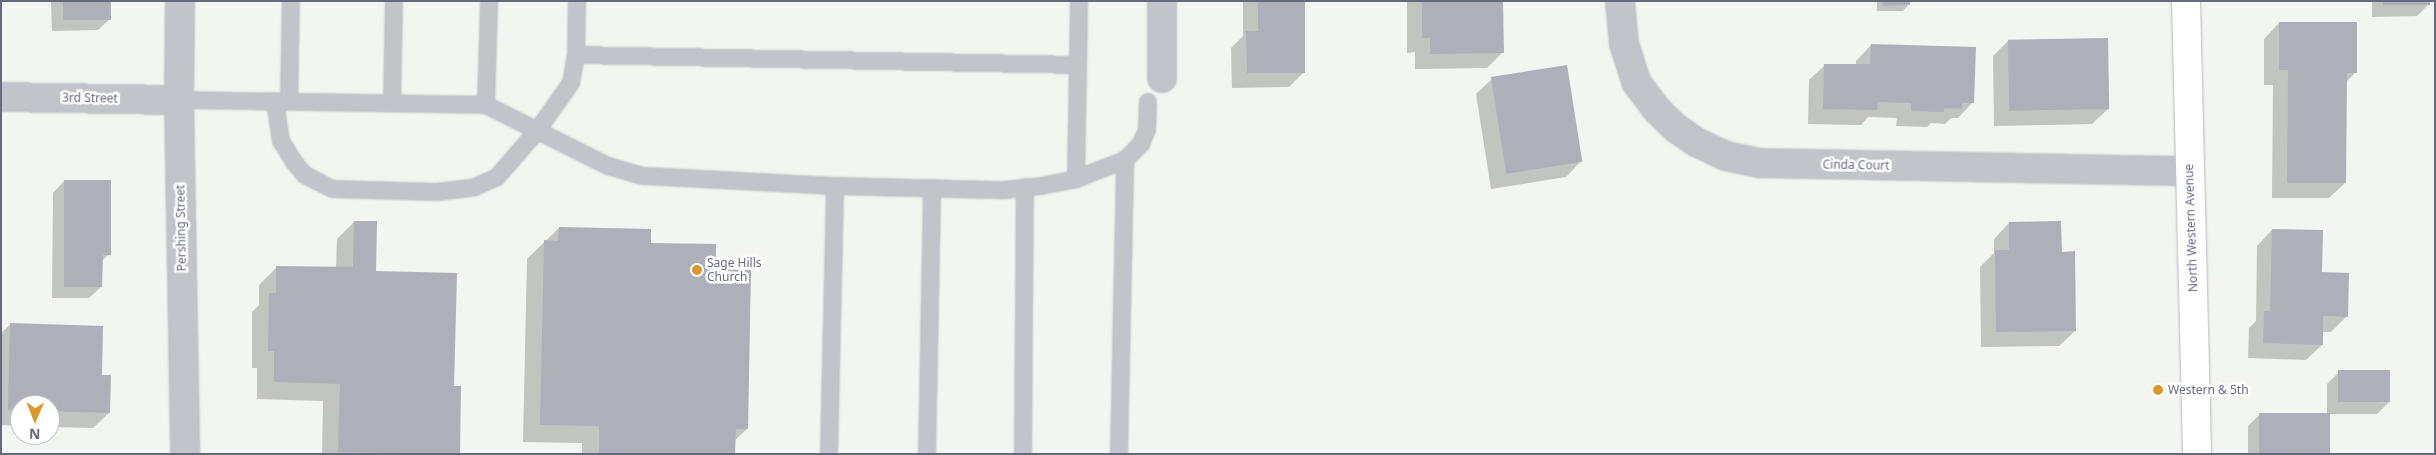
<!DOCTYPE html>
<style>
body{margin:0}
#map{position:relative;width:2436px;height:455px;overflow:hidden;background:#f3f5f1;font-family:"Noto Sans",sans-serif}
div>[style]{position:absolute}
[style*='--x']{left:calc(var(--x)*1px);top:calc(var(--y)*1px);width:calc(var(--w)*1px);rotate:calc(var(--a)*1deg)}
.shadow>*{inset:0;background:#0003}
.building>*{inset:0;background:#adafb9;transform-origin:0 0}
.roads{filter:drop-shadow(0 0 1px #b7b8bf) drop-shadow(0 0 1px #b7b8bf)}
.lane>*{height:16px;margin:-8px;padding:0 8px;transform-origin:8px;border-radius:8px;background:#c3c4c9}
.street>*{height:28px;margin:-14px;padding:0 14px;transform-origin:14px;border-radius:14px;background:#c3c4c9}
.secondary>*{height:28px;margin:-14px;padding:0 14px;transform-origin:14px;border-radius:14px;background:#fff}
.dots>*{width:14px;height:14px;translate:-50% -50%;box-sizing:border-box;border:2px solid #fff;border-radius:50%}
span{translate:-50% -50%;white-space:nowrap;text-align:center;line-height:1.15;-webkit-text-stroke:5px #fff;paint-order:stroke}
.street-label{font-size:12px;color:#656a81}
.poi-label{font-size:12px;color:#656a81}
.left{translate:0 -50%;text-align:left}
.frame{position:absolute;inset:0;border:2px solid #656a81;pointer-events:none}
.north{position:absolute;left:10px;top:395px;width:50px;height:50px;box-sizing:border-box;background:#fff;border:1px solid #c1c3cd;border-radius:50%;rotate:181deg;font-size:14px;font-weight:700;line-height:20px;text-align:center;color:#656a81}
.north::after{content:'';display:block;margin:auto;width:18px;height:22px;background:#dc972a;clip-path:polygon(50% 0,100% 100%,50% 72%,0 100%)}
</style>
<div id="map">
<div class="shadow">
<div style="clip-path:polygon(51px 1px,109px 1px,110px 19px,98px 30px,52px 31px)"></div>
<div style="clip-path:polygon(1243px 1px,1304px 1px,1304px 72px,1289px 87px,1232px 88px,1231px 48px,1243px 36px)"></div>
<div style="clip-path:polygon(1407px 1px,1502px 1px,1503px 52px,1487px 68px,1415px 69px,1415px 52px,1407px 53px)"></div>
<div style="clip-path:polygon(1877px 1px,1909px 1px,1909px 4px,1903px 11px,1877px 11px)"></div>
<div style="clip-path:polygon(2372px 1px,2429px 1px,2429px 4px,2417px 16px,2372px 17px)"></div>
<div style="clip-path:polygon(2279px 23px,2356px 72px,2345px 83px,2345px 183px,2329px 198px,2272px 198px,2273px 85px,2264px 85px,2264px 39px)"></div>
<div style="clip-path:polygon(2008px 41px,2108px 109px,2092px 124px,1994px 126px,1993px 56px)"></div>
<div style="clip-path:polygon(1871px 45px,1973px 102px,1958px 118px,1951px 118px,1945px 124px,1931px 123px,1927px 127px,1896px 126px,1897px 118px,1868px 117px,1861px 125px,1808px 124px,1809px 80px,1825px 65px,1856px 65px,1856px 61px)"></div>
<div style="clip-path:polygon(1492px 79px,1581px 161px,1566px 177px,1491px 189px,1476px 94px)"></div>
<div style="clip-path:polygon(64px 181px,109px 254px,101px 262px,101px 287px,89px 298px,52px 298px,53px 193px)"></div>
<div style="clip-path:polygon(354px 222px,375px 272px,453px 387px,459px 454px,322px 454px,323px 401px,257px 399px,257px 368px,252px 368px,252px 312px,259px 305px,259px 285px,277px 267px,336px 268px,337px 239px)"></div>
<div style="clip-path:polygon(2009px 223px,2060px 253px,2075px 331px,2059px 346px,1981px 347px,1980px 267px,1994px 253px,1994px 239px)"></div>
<div style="clip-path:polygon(559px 228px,650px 244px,714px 270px,747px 429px,734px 441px,734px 454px,582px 454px,582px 443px,523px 442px,527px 259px)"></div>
<div style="clip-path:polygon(2272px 230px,2321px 274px,2347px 316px,2331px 332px,2322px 332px,2322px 345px,2306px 360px,2248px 358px,2249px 328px,2256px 321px,2257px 246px)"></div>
<div style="clip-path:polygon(11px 324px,100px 376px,109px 413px,93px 428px,50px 427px,50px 405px,20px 405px,20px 426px,1px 425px,1px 333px)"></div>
<div style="clip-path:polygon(2339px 372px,2389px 402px,2377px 414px,2329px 414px,2329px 454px,2248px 454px,2248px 426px,2260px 414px,2327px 414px,2327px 384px)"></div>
</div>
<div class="building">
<div style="left:63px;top:1px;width:48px;height:19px"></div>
<div style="clip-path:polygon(1258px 1px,1305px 1px,1305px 73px,1247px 73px,1246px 31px,1258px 31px)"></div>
<div style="clip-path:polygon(1422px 1px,1503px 1px,1504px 53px,1430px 54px,1430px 38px,1422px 38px)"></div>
<div style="clip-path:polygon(1882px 1px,1910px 1px,1910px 5px,1883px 6px)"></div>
<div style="left:2383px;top:1px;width:47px;height:4px"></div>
<div style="clip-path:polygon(2279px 22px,2357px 22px,2357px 73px,2347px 73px,2346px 183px,2287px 183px,2288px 70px,2279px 70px)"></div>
<div style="left:2108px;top:38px;width:71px;height:100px;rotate:89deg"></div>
<div style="clip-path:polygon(1871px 44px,1976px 47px,1974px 103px,1962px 103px,1962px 109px,1944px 108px,1944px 112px,1911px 111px,1911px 103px,1878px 102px,1877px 110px,1823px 109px,1824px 64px,1870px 64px)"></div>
<div style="left:1567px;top:65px;width:98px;height:77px;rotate:81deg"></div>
<div style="clip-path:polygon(64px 180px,111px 180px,111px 255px,103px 255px,102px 287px,64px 287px)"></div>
<div style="clip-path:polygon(354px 221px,377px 221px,376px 271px,457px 273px,454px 386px,461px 386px,460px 454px,338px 452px,340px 384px,274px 382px,274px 351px,268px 351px,269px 293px,276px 293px,276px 266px,353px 267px)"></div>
<div style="clip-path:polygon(2061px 221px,2062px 252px,2075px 251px,2076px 331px,1996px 332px,1995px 250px,2009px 250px,2009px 222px)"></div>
<div style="clip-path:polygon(559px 227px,651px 229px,651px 243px,716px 244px,716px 269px,751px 270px,748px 429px,736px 429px,735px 454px,599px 454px,599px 426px,540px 425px,544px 240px,558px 241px)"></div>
<div style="clip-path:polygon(2272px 229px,2323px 230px,2322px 272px,2349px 273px,2348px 317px,2323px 316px,2323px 345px,2263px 343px,2264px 311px,2270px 311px)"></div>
<div style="clip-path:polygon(10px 323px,103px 326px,102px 375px,111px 375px,110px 413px,50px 411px,50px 405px,20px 405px,20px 410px,8px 410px)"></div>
<div style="left:2390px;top:370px;width:32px;height:52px;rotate:90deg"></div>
<div style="left:2259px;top:413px;width:71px;height:41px"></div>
</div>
<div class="roads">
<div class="lane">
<div style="--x:577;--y:1;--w:54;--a:91.1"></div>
<div style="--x:576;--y:55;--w:502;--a:1.14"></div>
<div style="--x:179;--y:100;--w:307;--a:0.9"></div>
<div style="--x:486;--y:105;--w:104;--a:-88.3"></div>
<div style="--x:275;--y:101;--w:40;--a:81.5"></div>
<div style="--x:281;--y:141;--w:25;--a:58"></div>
<div style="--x:294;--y:162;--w:17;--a:50"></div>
<div style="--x:305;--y:175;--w:31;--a:27"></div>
<div style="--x:333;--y:189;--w:104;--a:1.7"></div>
<div style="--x:437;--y:192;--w:38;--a:-7"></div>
<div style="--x:475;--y:187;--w:24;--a:-24"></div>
<div style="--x:497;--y:177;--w:61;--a:-49"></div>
<div style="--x:537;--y:131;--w:59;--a:-54.7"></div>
<div style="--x:571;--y:83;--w:28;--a:-80"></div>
<div style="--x:289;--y:101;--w:100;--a:-88.9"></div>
<div style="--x:392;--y:103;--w:102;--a:-88.9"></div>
<div style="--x:486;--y:105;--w:136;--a:26.6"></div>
<div style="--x:608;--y:166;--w:37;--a:16"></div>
<div style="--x:644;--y:176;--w:191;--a:3"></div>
<div style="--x:1076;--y:179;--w:178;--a:-89"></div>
<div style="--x:829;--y:454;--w:268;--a:-88.7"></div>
<div style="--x:835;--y:186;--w:169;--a:1.4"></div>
<div style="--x:1004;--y:190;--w:37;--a:-6"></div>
<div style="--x:1041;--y:186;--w:36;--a:-11"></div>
<div style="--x:1076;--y:179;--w:53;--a:-21.2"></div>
<div style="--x:1125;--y:160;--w:23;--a:-45"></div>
<div style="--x:1141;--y:144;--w:15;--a:-67"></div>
<div style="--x:1147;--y:130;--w:28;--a:-88"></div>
<div style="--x:927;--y:454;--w:266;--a:-88.9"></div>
<div style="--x:1023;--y:454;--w:267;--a:-89.6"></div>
<div style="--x:1119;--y:454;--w:294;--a:-88.8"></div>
</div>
<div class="street">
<div style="--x:180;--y:1;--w:99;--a:90.6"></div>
<div style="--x:179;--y:100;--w:354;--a:89"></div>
<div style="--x:1162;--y:1;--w:77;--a:90"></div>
<div style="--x:1620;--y:1;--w:43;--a:84.7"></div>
<div style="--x:1624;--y:44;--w:40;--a:72"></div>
<div style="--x:1636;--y:82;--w:34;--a:53"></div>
<div style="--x:1656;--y:109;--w:28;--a:44"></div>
<div style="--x:1676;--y:128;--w:24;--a:35"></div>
<div style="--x:1696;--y:142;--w:33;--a:25"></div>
<div style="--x:1726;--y:156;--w:35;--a:12"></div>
<div style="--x:1760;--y:163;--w:429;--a:1.1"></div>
<div style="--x:1;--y:97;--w:178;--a:1"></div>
</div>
<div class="secondary">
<div style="--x:2186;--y:1;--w:453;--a:88.6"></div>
</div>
</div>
<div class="dots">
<div style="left:697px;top:270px;background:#dc972a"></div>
<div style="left:2158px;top:390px;background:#dc972a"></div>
</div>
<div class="street-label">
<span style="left:90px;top:98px;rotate:1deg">3rd Street</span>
<span style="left:1856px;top:165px;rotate:1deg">Cinda Court</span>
<span style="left:181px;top:228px;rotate:-91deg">Pershing Street</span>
<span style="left:2191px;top:228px;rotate:-92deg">North Western Avenue</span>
</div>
<div class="poi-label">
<span class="left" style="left:707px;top:270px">Sage Hills<br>Church</span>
<span class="left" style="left:2168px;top:390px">Western &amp; 5th</span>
</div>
<div class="frame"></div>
<div class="north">N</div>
</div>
